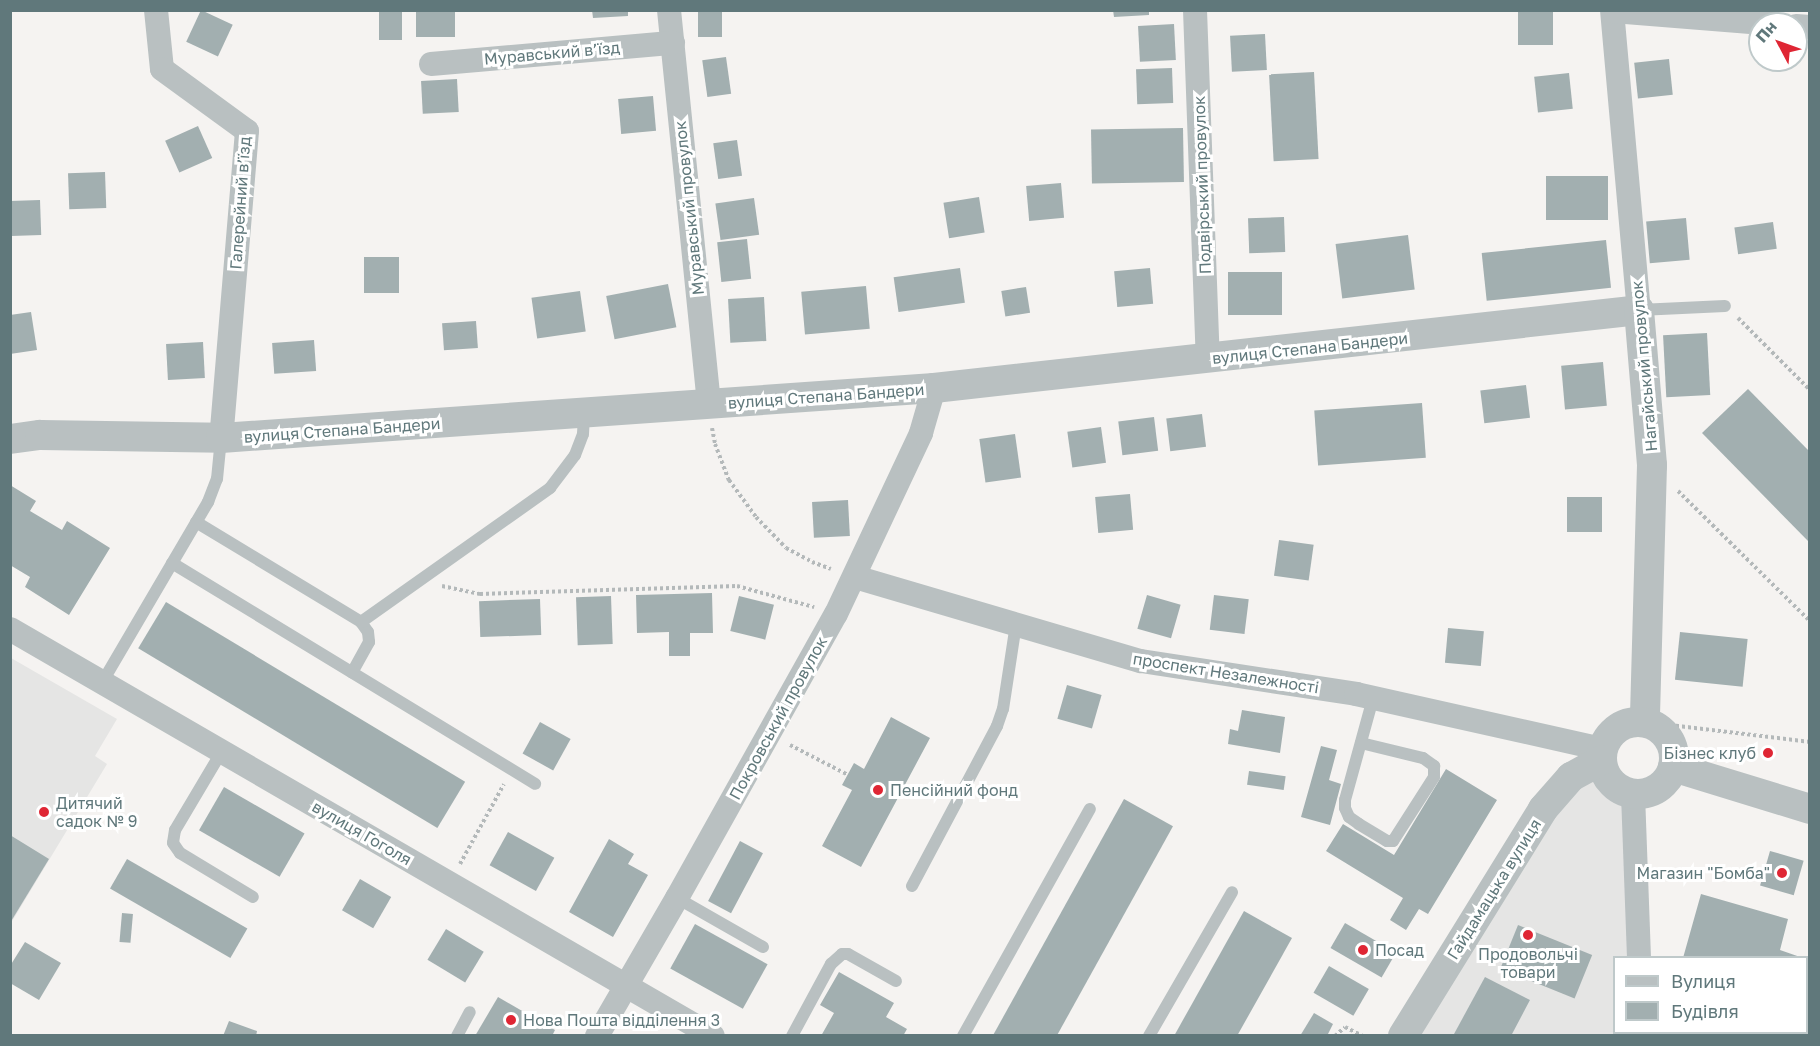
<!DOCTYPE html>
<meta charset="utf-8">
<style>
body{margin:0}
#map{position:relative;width:1820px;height:1046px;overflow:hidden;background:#f5f3f1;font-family:"Golos Text",sans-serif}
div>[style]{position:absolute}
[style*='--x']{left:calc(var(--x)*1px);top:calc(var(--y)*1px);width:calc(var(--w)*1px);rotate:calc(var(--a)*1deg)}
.built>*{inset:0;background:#e5e5e4}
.building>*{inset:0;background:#a2afb0;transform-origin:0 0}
.path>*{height:4px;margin-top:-2px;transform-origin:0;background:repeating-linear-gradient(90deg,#b4b9ba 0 3px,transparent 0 6px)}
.service>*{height:12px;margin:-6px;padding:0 6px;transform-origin:6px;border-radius:6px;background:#b9c0c1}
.minor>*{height:24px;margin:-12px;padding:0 12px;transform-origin:12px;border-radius:12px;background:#b9c0c1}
.tertiary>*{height:30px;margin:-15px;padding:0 15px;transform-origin:15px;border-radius:15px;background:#b9c0c1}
.tertiary>.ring{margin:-15px;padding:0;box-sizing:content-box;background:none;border:30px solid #b9c0c1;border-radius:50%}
.dots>*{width:16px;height:16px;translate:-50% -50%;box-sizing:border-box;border:3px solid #fff;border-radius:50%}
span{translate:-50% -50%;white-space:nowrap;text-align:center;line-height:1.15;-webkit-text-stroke:6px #fff;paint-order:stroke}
.street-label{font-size:16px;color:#60787b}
.poi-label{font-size:16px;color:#60787b}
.right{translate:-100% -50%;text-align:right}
.left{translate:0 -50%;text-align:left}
.frame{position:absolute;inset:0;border:12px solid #60787b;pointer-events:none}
.legend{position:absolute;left:1613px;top:956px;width:195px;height:78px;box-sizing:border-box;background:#fff;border:2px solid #bfc9ca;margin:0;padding:8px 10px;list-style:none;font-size:18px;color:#60787b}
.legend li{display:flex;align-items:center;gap:12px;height:30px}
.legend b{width:30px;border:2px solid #bfc9ca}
.north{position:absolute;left:1748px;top:12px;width:60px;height:60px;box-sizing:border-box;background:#fff;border:2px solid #bfc9ca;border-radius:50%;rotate:311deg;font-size:16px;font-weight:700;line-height:24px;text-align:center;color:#60787b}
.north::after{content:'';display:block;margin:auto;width:21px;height:27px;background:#df2634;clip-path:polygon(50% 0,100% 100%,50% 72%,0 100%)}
</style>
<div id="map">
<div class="built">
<div style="clip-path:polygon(11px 658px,117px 719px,95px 756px,107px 764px,11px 923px)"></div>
<div style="clip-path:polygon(1604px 770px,1615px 786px,1623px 791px,1640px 957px,1614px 958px,1614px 1032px,1643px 1033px,1643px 1035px,1403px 1036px,1543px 809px)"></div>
</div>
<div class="building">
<div style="left:201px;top:10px;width:35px;height:35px;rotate:25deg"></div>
<div style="left:379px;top:10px;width:23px;height:30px"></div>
<div style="left:416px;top:10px;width:39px;height:27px"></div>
<div style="clip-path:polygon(592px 10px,628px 10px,628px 16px,593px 18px)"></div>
<div style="left:698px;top:10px;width:24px;height:27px"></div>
<div style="clip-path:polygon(1113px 10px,1149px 10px,1149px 15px,1114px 17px)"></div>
<div style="left:1518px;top:10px;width:35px;height:35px"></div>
<div style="left:1174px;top:24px;width:36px;height:36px;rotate:87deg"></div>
<div style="left:1265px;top:34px;width:36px;height:35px;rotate:87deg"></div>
<div style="left:726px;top:57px;width:37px;height:24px;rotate:82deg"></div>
<div style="left:1669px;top:59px;width:36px;height:35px;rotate:84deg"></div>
<div style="left:1172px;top:68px;width:35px;height:36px;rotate:88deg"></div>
<div style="left:1314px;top:72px;width:87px;height:45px;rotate:87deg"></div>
<div style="left:1569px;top:73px;width:36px;height:35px;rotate:84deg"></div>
<div style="left:457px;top:79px;width:33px;height:36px;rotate:87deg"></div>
<div style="left:653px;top:96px;width:35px;height:35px;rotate:85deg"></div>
<div style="left:198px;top:126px;width:35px;height:36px;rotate:66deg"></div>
<div style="left:1183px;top:128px;width:54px;height:92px;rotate:89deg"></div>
<div style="left:737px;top:140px;width:36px;height:24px;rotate:82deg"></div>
<div style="left:105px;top:172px;width:36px;height:37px;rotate:88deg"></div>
<div style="left:1608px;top:176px;width:44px;height:62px;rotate:90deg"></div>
<div style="left:1061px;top:183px;width:35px;height:35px;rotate:85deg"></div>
<div style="left:979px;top:197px;width:36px;height:36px;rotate:81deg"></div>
<div style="left:754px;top:198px;width:37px;height:39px;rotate:82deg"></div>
<div style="left:40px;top:200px;width:35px;height:30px;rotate:88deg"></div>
<div style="left:1284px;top:217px;width:35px;height:36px;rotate:88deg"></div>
<div style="left:1686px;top:218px;width:42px;height:40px;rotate:85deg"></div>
<div style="left:1773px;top:222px;width:27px;height:39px;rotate:82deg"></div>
<div style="left:1408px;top:235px;width:55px;height:73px;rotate:83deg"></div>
<div style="left:747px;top:239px;width:40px;height:30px;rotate:84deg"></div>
<div style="left:1606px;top:240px;width:48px;height:125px;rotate:84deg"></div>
<div style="left:364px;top:257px;width:35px;height:36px"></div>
<div style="left:960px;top:268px;width:35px;height:67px;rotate:82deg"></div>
<div style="left:1150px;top:268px;width:36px;height:36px;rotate:85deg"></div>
<div style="left:1228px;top:272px;width:54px;height:43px"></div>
<div style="left:668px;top:284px;width:44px;height:63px;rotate:79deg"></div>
<div style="left:866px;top:286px;width:43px;height:65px;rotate:85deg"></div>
<div style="left:1026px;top:287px;width:26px;height:25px;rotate:81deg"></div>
<div style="left:580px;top:291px;width:41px;height:49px;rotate:82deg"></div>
<div style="left:764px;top:297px;width:44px;height:36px;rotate:87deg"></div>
<div style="clip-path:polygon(31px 312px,37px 350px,10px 354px,10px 315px)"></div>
<div style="left:476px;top:321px;width:27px;height:34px;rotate:86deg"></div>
<div style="left:1707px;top:333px;width:62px;height:44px;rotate:87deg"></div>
<div style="left:314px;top:340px;width:31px;height:42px;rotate:86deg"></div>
<div style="left:203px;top:342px;width:36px;height:37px;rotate:87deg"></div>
<div style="left:1603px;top:362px;width:44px;height:42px;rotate:85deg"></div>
<div style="left:1526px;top:385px;width:33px;height:46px;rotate:83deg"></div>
<div style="clip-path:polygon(1748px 389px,1810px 452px,1810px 543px,1702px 433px)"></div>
<div style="left:1422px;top:403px;width:55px;height:108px;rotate:86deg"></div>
<div style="left:1202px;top:414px;width:33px;height:36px;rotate:83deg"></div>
<div style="left:1154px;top:417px;width:34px;height:36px;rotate:83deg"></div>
<div style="left:1101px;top:427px;width:36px;height:34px;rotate:82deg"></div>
<div style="left:1015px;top:434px;width:44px;height:36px;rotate:82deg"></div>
<div style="clip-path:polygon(10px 485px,36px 501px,30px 511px,62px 530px,67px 521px,110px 548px,69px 615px,25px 587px,30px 577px,10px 565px)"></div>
<div style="left:1130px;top:494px;width:36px;height:35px;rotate:85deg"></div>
<div style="left:1567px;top:497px;width:35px;height:35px"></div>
<div style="left:848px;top:500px;width:36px;height:36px;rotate:87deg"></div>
<div style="left:1279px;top:540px;width:35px;height:36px;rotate:8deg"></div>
<div style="clip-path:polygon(712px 593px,713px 633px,690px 633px,690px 656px,669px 656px,669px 632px,637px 633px,636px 595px)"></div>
<div style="left:1147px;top:595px;width:35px;height:35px;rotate:16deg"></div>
<div style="left:1214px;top:595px;width:35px;height:35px;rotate:7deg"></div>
<div style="left:611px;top:596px;width:48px;height:35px;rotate:88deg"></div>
<div style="left:739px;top:596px;width:36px;height:36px;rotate:14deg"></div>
<div style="left:540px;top:599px;width:36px;height:61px;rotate:88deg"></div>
<div style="left:166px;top:602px;width:349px;height:54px;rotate:31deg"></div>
<div style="left:1448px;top:628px;width:36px;height:35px;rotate:5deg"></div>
<div style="left:1680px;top:632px;width:68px;height:48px;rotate:6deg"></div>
<div style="left:1067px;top:685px;width:36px;height:35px;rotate:16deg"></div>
<div style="clip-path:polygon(1242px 710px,1285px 717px,1280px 753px,1228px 744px,1230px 729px,1238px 731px)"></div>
<div style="clip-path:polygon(891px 717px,930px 738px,861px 867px,822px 846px,852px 790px,842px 785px,854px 763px,864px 769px)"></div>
<div style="left:540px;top:722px;width:35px;height:36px;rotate:29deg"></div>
<div style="clip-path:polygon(1321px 746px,1337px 750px,1329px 780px,1341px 784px,1330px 825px,1301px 817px)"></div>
<div style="clip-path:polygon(1446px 769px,1497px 800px,1428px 914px,1419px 909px,1406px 930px,1390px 920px,1403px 898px,1326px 851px,1343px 824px,1394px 855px)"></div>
<div style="left:1249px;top:771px;width:37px;height:14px;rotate:8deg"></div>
<div style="left:224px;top:787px;width:93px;height:50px;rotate:30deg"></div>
<div style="left:1124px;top:799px;width:56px;height:271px;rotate:29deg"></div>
<div style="left:508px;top:832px;width:53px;height:38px;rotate:29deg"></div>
<div style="clip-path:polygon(10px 835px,49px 859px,10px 923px)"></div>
<div style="clip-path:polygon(609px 839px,634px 854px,628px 864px,648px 875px,613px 937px,569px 912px)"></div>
<div style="left:740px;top:841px;width:26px;height:68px;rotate:28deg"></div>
<div style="left:1770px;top:851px;width:35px;height:36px;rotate:16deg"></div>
<div style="left:127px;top:859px;width:139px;height:34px;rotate:30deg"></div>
<div style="left:360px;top:879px;width:36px;height:36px;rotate:30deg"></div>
<div style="clip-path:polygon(1701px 894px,1788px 919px,1780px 950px,1803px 958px,1683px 958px)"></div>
<div style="clip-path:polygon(1244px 911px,1292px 938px,1237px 1036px,1174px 1036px)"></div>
<div style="left:122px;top:913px;width:11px;height:29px;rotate:5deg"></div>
<div style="left:1345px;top:923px;width:59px;height:29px;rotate:30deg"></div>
<div style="left:695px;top:924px;width:83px;height:51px;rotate:29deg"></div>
<div style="left:1518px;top:925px;width:80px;height:47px;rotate:22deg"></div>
<div style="left:446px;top:929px;width:44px;height:36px;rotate:31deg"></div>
<div style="clip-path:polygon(25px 942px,61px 963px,39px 1000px,10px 983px,10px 966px)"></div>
<div style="left:1806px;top:958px;width:4px;height:56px;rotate:14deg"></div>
<div style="left:1329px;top:966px;width:46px;height:31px;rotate:30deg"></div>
<div style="clip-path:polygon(839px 972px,894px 1003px,886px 1017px,907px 1029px,903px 1036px,821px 1036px,834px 1013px,820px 1005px)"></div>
<div style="clip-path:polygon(1485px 977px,1530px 1000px,1511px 1036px,1454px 1034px)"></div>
<div style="clip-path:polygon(498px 997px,555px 1030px,552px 1036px,475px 1036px)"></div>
<div style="clip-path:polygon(1314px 1013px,1333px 1024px,1327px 1036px,1300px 1036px)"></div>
<div style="clip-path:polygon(229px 1021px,257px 1031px,256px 1036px,223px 1036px)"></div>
</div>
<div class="path">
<div style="--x:1738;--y:318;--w:102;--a:45"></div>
<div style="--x:712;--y:428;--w:16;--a:79"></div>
<div style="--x:715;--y:444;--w:39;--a:69"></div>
<div style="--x:729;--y:480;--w:46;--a:53.9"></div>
<div style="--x:756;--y:517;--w:43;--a:45.9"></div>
<div style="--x:786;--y:548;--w:30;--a:28"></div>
<div style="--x:812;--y:562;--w:20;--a:20"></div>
<div style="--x:1678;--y:491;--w:185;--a:44.6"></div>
<div style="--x:442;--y:586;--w:39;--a:12"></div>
<div style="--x:480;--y:594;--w:257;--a:-1.8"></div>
<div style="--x:737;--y:586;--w:80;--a:15.3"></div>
<div style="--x:1670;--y:725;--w:141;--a:6.9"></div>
<div style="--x:790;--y:745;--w:65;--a:27.3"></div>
<div style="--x:460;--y:864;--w:91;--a:-61.2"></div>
<div style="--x:1335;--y:1036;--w:13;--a:-42"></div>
<div style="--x:1345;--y:1027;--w:20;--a:27"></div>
</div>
<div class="service">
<div style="--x:1639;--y:310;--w:86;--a:-2.7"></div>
<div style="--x:196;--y:522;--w:193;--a:31.2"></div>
<div style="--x:361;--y:622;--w:12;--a:55"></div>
<div style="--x:368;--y:632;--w:10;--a:84"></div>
<div style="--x:369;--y:642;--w:35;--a:119"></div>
<div style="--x:172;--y:563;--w:425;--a:31.3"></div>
<div style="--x:361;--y:622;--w:232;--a:-35.3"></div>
<div style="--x:550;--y:488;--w:41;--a:-52.9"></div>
<div style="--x:575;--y:455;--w:22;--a:-69"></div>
<div style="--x:583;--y:434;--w:21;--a:-87"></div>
<div style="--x:103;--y:681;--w:208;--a:-59.6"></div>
<div style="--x:208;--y:502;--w:25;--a:-69"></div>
<div style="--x:217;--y:479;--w:41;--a:-84.4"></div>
<div style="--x:1361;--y:743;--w:64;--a:13.6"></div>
<div style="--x:1423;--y:758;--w:14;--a:36"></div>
<div style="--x:1434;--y:766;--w:11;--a:90"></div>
<div style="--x:1434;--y:777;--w:76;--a:122.6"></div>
<div style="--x:1393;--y:841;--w:6;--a:180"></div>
<div style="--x:1387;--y:841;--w:33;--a:-149"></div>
<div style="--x:1359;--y:824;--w:12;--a:-145"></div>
<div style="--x:1349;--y:817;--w:10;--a:-114"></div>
<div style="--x:1345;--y:808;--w:8;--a:-90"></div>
<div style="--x:1345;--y:800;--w:106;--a:-74.6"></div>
<div style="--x:222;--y:751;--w:92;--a:120.7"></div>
<div style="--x:175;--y:830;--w:13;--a:99"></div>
<div style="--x:173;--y:843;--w:12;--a:55"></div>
<div style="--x:180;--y:853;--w:85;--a:31.1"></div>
<div style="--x:912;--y:886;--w:181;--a:-62"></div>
<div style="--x:997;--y:726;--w:18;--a:-71"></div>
<div style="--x:1003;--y:709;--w:86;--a:-81.3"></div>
<div style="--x:677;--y:898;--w:99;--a:29.7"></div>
<div style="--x:1689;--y:1032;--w:11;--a:22"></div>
<div style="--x:457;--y:1036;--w:27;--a:-62"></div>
<div style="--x:792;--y:1036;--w:82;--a:-61.6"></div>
<div style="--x:831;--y:964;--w:15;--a:-42"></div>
<div style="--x:842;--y:954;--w:6;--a:0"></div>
<div style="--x:848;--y:954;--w:55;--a:29.4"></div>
<div style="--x:963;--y:1036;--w:260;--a:-60.8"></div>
<div style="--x:1149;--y:1036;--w:166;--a:-60"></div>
</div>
<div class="minor">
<div style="--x:156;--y:10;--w:59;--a:84.2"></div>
<div style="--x:162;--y:69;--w:105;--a:36.1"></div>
<div style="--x:247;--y:131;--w:308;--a:94.8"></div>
<div style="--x:669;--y:10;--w:397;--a:84.2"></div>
<div style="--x:1195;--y:10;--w:349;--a:87.9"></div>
<div style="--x:1612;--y:10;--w:301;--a:84.9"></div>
<div style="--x:1613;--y:11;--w:163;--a:4.6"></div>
<div style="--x:1796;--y:26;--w:14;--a:4"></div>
<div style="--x:431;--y:64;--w:243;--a:-5"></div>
<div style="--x:855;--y:577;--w:298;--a:16.4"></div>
<div style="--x:1141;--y:661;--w:218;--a:8.7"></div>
<div style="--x:1356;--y:694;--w:253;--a:12.6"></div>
<div style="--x:10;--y:629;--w:812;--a:30.07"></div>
<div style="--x:1633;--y:794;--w:164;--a:87.9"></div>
<div style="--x:1643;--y:1032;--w:4;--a:90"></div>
<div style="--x:597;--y:1036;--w:160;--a:-59.9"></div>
<div style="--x:677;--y:898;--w:325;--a:-60.8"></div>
<div style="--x:836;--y:614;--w:200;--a:-64.8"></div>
<div style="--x:921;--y:433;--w:47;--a:-73.9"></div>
</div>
<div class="tertiary">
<div style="--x:10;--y:439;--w:30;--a:-8"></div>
<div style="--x:40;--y:435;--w:181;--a:0.9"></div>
<div style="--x:221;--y:438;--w:715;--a:-4.01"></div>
<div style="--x:934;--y:388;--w:709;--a:-6.31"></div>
<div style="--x:1639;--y:310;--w:156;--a:85.2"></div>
<div style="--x:1652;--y:465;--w:257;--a:91.6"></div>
<div class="ring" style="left:1602px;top:722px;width:42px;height:42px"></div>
<div style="--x:1673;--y:767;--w:143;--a:17"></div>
<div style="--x:1403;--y:1036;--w:267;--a:-58.3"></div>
<div style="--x:1543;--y:809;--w:43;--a:-48.8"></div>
<div style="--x:1571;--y:777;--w:35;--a:-29"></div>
</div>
<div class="dots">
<div style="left:1768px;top:753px;background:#df2634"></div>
<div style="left:878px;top:790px;background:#df2634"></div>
<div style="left:44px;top:812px;background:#df2634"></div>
<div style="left:1782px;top:873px;background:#df2634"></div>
<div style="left:1528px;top:935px;background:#df2634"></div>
<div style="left:1363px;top:950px;background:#df2634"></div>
<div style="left:511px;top:1020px;background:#df2634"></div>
</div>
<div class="street-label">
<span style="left:552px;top:53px;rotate:-5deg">Муравський в’їзд</span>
<span style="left:1202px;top:185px;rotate:-92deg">Подвірський провулок</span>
<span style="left:240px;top:203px;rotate:-86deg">Галерейний в’їзд</span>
<span style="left:689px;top:208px;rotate:-96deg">Муравський провулок</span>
<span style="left:1310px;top:348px;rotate:-6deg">вулиця Степана Бандери</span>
<span style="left:1644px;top:366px;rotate:-95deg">Нагайський провулок</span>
<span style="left:826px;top:396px;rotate:-4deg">вулиця Степана Бандери</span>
<span style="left:342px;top:430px;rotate:-4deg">вулиця Степана Бандери</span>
<span style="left:1226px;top:673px;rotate:9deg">проспект Незалежності</span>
<span style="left:778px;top:718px;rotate:-61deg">Покровський провулок</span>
<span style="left:362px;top:833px;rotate:30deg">вулиця Гоголя</span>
<span style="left:1494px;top:889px;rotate:-58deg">Гайдамацька вулиця</span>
</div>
<div class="poi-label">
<span class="right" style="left:1756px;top:753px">Бізнес клуб</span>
<span class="left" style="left:890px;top:790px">Пенсійний фонд</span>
<span class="left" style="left:56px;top:812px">Дитячий<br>садок № 9</span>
<span class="right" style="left:1770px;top:873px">Магазин "Бомба"</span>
<span class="left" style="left:1375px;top:950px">Посад</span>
<span style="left:1528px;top:963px">Продовольчі<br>товари</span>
<span class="left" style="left:523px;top:1020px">Нова Пошта відділення 3</span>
</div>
<div class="frame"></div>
<ul class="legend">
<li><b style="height:8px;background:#b9c0c1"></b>Вулиця</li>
<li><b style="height:16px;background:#a2afb0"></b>Будівля</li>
</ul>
<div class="north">Пн</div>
</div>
